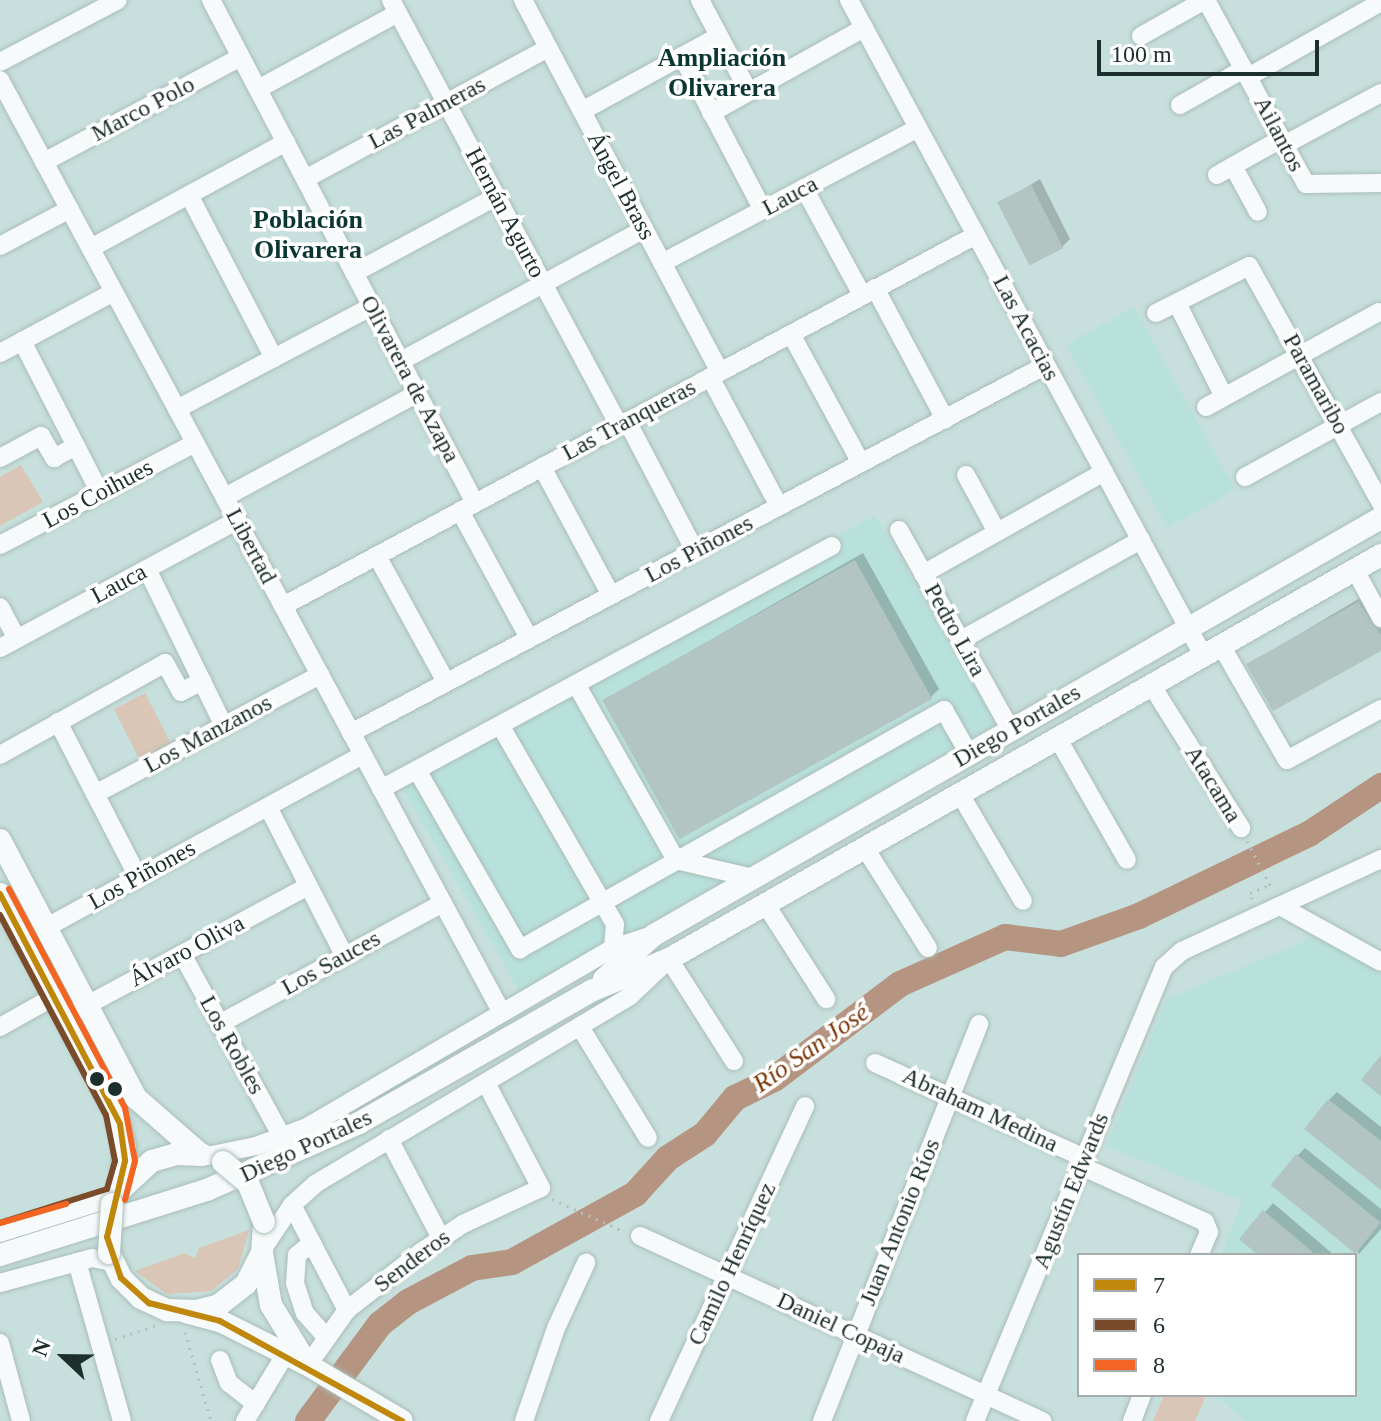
<!DOCTYPE html>
<meta charset="utf-8">
<style>
body{margin:0}
#map{position:relative;width:1381px;height:1421px;overflow:hidden;background:#c8e0dd;font-family:Georgia,serif}
div>[style]{position:absolute}
[style*='--x']{left:calc(var(--x)*1px);top:calc(var(--y)*1px);width:calc(var(--w)*1px);rotate:calc(var(--a)*1deg)}
.built>*{inset:0;background:#b9e1db;transform-origin:0 0}
.green>*{inset:0;background:#d9c6b6;transform-origin:0 0}
.shadow>*{inset:0;background:#0003}
.river>*{height:26px;margin:-13px;padding:0 13px;transform-origin:13px;border-radius:13px;background:#b59581}
.building>*{inset:0;background:#b2c5c3;transform-origin:0 0}
.path>*{height:3px;margin-top:-1.5px;transform-origin:0;background:repeating-linear-gradient(90deg,#b7bfbf 0 2px,transparent 0 8px)}
.roads{filter:drop-shadow(0 0 2px #aabdba) drop-shadow(0 0 2px #aabdba)}
.minor>*{height:18px;margin:-9px;padding:0 9px;transform-origin:9px;border-radius:9px;background:#f7fafa}
.major>*{height:22px;margin:-11px;padding:0 11px;transform-origin:11px;border-radius:11px;background:#f7fafa}
.bridges{filter:drop-shadow(0 0 2px #aabdba) drop-shadow(0 0 2px #aabdba)}
.major-bridge>*{height:22px;margin:-11px;padding:0 11px;transform-origin:11px;border-radius:11px;background:#f7fafa}
.bus-1>*{height:6px;margin:-3px;padding:0 3px;transform-origin:3px;border-radius:3px;background:#c0880b}
.bus-2>*{height:6px;margin:-3px;padding:0 3px;transform-origin:3px;border-radius:3px;background:#7a4b2a}
.bus-3>*{height:6px;margin:-3px;padding:0 3px;transform-origin:3px;border-radius:3px;background:#f26522}
.dots>*{width:22px;height:22px;translate:-50% -50%;box-sizing:border-box;border:4px solid #fff;border-radius:50%}
span{translate:-50% -50%;white-space:nowrap;text-align:center;line-height:1.15;-webkit-text-stroke:7px #fff;paint-order:stroke}
.street-label{font-size:24px;color:#1d2f2c}
.neighbourhood-label{font-size:26px;color:#0b3632;font-weight:700}
.water-label{font-size:26px;color:#7d3707;font-style:italic}
.legend{position:absolute;left:1077px;top:1253px;width:280px;height:144px;box-sizing:border-box;background:#fff;border:2px solid #a5acab;margin:0;padding:10px 14px;list-style:none;font-size:24px;color:#1d2f2c}
.legend li{display:flex;align-items:center;gap:16px;height:40px}
.legend b{width:40px;border:2px solid #a5acab}
.north{position:absolute;left:24px;top:1317px;width:80px;height:80px;-webkit-text-stroke:6px #fff;paint-order:stroke;rotate:292deg;font-size:22px;font-weight:700;line-height:32px;text-align:center;color:#1d2f2c}
.north::after{content:'';display:block;margin:auto;width:28px;height:36px;background:#1d2f2c;clip-path:polygon(50% 0,100% 100%,50% 72%,0 100%)}
.scale{position:absolute;left:1097px;top:40px;width:222px;height:36px;box-sizing:border-box;border:4px solid #1d2f2c;border-top:0;padding-left:10px;font-size:24px;line-height:28px;white-space:nowrap;color:#1d2f2c;-webkit-text-stroke:6px #fff;paint-order:stroke}
</style>
<div id="map">
<div class="built">
<div style="left:1134px;top:307px;width:209px;height:78px;rotate:61deg"></div>
<div style="left:875px;top:515px;width:241px;height:546px;rotate:60deg"></div>
<div style="clip-path:polygon(1316px 936px,1381px 972px,1381px 1421px,1245px 1421px,1214px 1395px,1355px 1395px,1355px 1255px,1221px 1255px,1242px 1201px,1106px 1146px,1167px 999px)"></div>
</div>
<div class="green">
<div style="clip-path:polygon(21px 465px,43px 502px,0 526px,0 477px)"></div>
<div style="left:145px;top:693px;width:57px;height:35px;rotate:63deg"></div>
<div style="clip-path:polygon(249px 1230px,238px 1269px,211px 1291px,167px 1294px,135px 1271px,185px 1253px,195px 1258px,199px 1248px)"></div>
<div style="clip-path:polygon(1164px 1395px,1198px 1395px,1205px 1398px,1195px 1421px,1153px 1421px)"></div>
</div>
<div class="shadow">
<div style="clip-path:polygon(1040px 179px,1070px 239px,1062px 247px,1000px 203px)"></div>
<div style="clip-path:polygon(863px 553px,939px 689px,931px 697px,605px 700px)"></div>
<div style="clip-path:polygon(1370px 592px,1381px 609px,1381px 649px,1248px 665px)"></div>
<div style="clip-path:polygon(1337px 1092px,1381px 1127px,1381px 1188px,1329px 1100px)"></div>
<div style="clip-path:polygon(1305px 1148px,1381px 1209px,1381px 1229px,1359px 1254px,1297px 1156px)"></div>
<div style="clip-path:polygon(1273px 1203px,1334px 1255px,1261px 1255px,1265px 1212px)"></div>
</div>
<div class="river">
<div style="--x:308;--y:1421;--w:121;--a:-53.4"></div>
<div style="--x:380;--y:1324;--w:36;--a:-38"></div>
<div style="--x:408;--y:1302;--w:72;--a:-28"></div>
<div style="--x:472;--y:1268;--w:40;--a:-8.5"></div>
<div style="--x:512;--y:1262;--w:141;--a:-28.9"></div>
<div style="--x:635;--y:1194;--w:49;--a:-47.5"></div>
<div style="--x:668;--y:1158;--w:44;--a:-33"></div>
<div style="--x:705;--y:1134;--w:47;--a:-50.2"></div>
<div style="--x:735;--y:1098;--w:43;--a:-26"></div>
<div style="--x:774;--y:1079;--w:158;--a:-37"></div>
<div style="--x:900;--y:984;--w:115;--a:-24.1"></div>
<div style="--x:1005;--y:937;--w:56;--a:7.1"></div>
<div style="--x:1061;--y:944;--w:83;--a:-19.7"></div>
<div style="--x:1139;--y:916;--w:189;--a:-25.8"></div>
<div style="--x:1309;--y:834;--w:87;--a:-33.7"></div>
</div>
<div class="building">
<div style="left:1031px;top:185px;width:71px;height:38px;rotate:63deg"></div>
<div style="left:855px;top:560px;width:159px;height:289px;rotate:61deg"></div>
<div style="clip-path:polygon(1358px 602px,1381px 635px,1381px 651px,1273px 711px,1246px 664px)"></div>
<div style="clip-path:polygon(1381px 1055px,1381px 1096px,1361px 1080px)"></div>
<div style="clip-path:polygon(1328px 1099px,1381px 1141px,1381px 1190px,1304px 1129px)"></div>
<div style="left:1296px;top:1154px;width:109px;height:40px;rotate:39deg"></div>
<div style="clip-path:polygon(1263px 1210px,1316px 1255px,1258px 1255px,1239px 1239px)"></div>
</div>
<div class="path">
<div style="--x:1247;--y:841;--w:56;--a:62.5"></div>
<div style="--x:1252;--y:899;--w:6;--a:-108"></div>
<div style="--x:1250;--y:893;--w:22;--a:-22"></div>
<div style="--x:552;--y:1199;--w:80;--a:24.3"></div>
<div style="--x:185;--y:1332;--w:93;--a:73.7"></div>
<div style="--x:115;--y:1339;--w:44;--a:-18.4"></div>
</div>
<div class="roads">
<div class="minor">
<div style="--x:211;--y:0;--w:568;--a:62.31"></div>
<div style="--x:391;--y:0;--w:483;--a:61.8"></div>
<div style="--x:523;--y:0;--w:421;--a:62.1"></div>
<div style="--x:700;--y:0;--w:104;--a:62"></div>
<div style="--x:849;--y:0;--w:747;--a:61.62"></div>
<div style="--x:1206;--y:0;--w:209;--a:61.5"></div>
<div style="--x:1306;--y:184;--w:75;--a:-0.8"></div>
<div style="--x:1141;--y:36;--w:73;--a:-29.4"></div>
<div style="--x:682;--y:56;--w:174;--a:62.3"></div>
<div style="--x:0;--y:62;--w:133;--a:-27.7"></div>
<div style="--x:1248;--y:77;--w:153;--a:-29.4"></div>
<div style="--x:0;--y:80;--w:1059;--a:61.72"></div>
<div style="--x:258;--y:89;--w:159;--a:-28.5"></div>
<div style="--x:1180;--y:105;--w:73;--a:-29.4"></div>
<div style="--x:582;--y:111;--w:156;--a:-28.7"></div>
<div style="--x:711;--y:113;--w:175;--a:-29.1"></div>
<div style="--x:1284;--y:145;--w:110;--a:-28.2"></div>
<div style="--x:44;--y:162;--w:223;--a:-28.1"></div>
<div style="--x:1233;--y:166;--w:52;--a:61.5"></div>
<div style="--x:1217;--y:175;--w:73;--a:-29.4"></div>
<div style="--x:305;--y:179;--w:276;--a:-28.3"></div>
<div style="--x:804;--y:188;--w:122;--a:61.5"></div>
<div style="--x:189;--y:195;--w:184;--a:62.5"></div>
<div style="--x:0;--y:246;--w:79;--a:-27.9"></div>
<div style="--x:91;--y:248;--w:222;--a:-28.5"></div>
<div style="--x:662;--y:263;--w:289;--a:-27.8"></div>
<div style="--x:354;--y:273;--w:161;--a:-28.2"></div>
<div style="--x:875;--y:288;--w:149;--a:61.9"></div>
<div style="--x:1177;--y:303;--w:105;--a:63.4"></div>
<div style="--x:1156;--y:313;--w:104;--a:-26.8"></div>
<div style="--x:1249;--y:266;--w:271;--a:60.9"></div>
<div style="--x:791;--y:334;--w:147;--a:61.5"></div>
<div style="--x:22;--y:341;--w:171;--a:62.8"></div>
<div style="--x:0;--y:353;--w:129;--a:-28.2"></div>
<div style="--x:401;--y:361;--w:277;--a:-28.5"></div>
<div style="--x:710;--y:377;--w:146;--a:61.9"></div>
<div style="--x:1206;--y:407;--w:197;--a:-28.8"></div>
<div style="--x:177;--y:409;--w:221;--a:-27.8"></div>
<div style="--x:627;--y:421;--w:147;--a:62.4"></div>
<div style="--x:0;--y:458;--w:47;--a:-28.2"></div>
<div style="--x:41;--y:436;--w:26;--a:59"></div>
<div style="--x:54;--y:458;--w:25;--a:-29"></div>
<div style="--x:542;--y:467;--w:145;--a:61.7"></div>
<div style="--x:966;--y:475;--w:65;--a:61.5"></div>
<div style="--x:1245;--y:477;--w:155;--a:-28.9"></div>
<div style="--x:225;--y:497;--w:219;--a:-28.3"></div>
<div style="--x:460;--y:511;--w:145;--a:61.5"></div>
<div style="--x:899;--y:530;--w:229;--a:60.8"></div>
<div style="--x:0;--y:545;--w:220;--a:-27.6"></div>
<div style="--x:377;--y:556;--w:144;--a:61.3"></div>
<div style="--x:147;--y:569;--w:175;--a:63.9"></div>
<div style="--x:1355;--y:570;--w:55;--a:61.6"></div>
<div style="--x:923;--y:574;--w:208;--a:-29.4"></div>
<div style="--x:283;--y:606;--w:786;--a:-28.16"></div>
<div style="--x:0;--y:607;--w:36;--a:62"></div>
<div style="--x:961;--y:640;--w:206;--a:-29.1"></div>
<div style="--x:1222;--y:647;--w:130;--a:60.1"></div>
<div style="--x:1287;--y:760;--w:107;--a:-28.5"></div>
<div style="--x:0;--y:648;--w:270;--a:-28.3"></div>
<div style="--x:576;--y:684;--w:202;--a:60.4"></div>
<div style="--x:676;--y:860;--w:79;--a:13.2"></div>
<div style="--x:1152;--y:686;--w:168;--a:57.9"></div>
<div style="--x:58;--y:722;--w:174;--a:62.7"></div>
<div style="--x:500;--y:725;--w:230;--a:60"></div>
<div style="--x:615;--y:924;--w:24;--a:95"></div>
<div style="--x:351;--y:733;--w:786;--a:-27.9"></div>
<div style="--x:1058;--y:739;--w:139;--a:60.3"></div>
<div style="--x:0;--y:755;--w:189;--a:-29.1"></div>
<div style="--x:165;--y:663;--w:33;--a:61"></div>
<div style="--x:181;--y:692;--w:24;--a:-28"></div>
<div style="--x:417;--y:770;--w:207;--a:60.1"></div>
<div style="--x:520;--y:949;--w:487;--a:-29.4"></div>
<div style="--x:944;--y:710;--w:51;--a:60.4"></div>
<div style="--x:381;--y:789;--w:512;--a:-28.32"></div>
<div style="--x:95;--y:794;--w:255;--a:-27.9"></div>
<div style="--x:960;--y:794;--w:124;--a:59.5"></div>
<div style="--x:268;--y:807;--w:166;--a:62.8"></div>
<div style="--x:865;--y:848;--w:118;--a:57.8"></div>
<div style="--x:766;--y:905;--w:112;--a:57.4"></div>
<div style="--x:1280;--y:906;--w:115;--a:29"></div>
<div style="--x:47;--y:927;--w:360;--a:-28.6"></div>
<div style="--x:182;--y:954;--w:209;--a:61.3"></div>
<div style="--x:65;--y:1017;--w:276;--a:-28.3"></div>
<div style="--x:221;--y:1023;--w:252;--a:-28.4"></div>
<div style="--x:0;--y:1027;--w:63;--a:-29.4"></div>
<div style="--x:580;--y:1027;--w:130;--a:58.5"></div>
<div style="--x:875;--y:1063;--w:230;--a:24.4"></div>
<div style="--x:389;--y:1139;--w:112;--a:62.3"></div>
<div style="--x:207;--y:1156;--w:50;--a:-11.5"></div>
<div style="--x:256;--y:1146;--w:54;--a:-20.4"></div>
<div style="--x:307;--y:1127;--w:355;--a:-30.3"></div>
<div style="--x:613;--y:948;--w:40;--a:-18"></div>
<div style="--x:1081;--y:1166;--w:136;--a:24.3"></div>
<div style="--x:1205;--y:1222;--w:11;--a:68"></div>
<div style="--x:1209;--y:1232;--w:25;--a:113"></div>
<div style="--x:292;--y:1205;--w:119;--a:62.4"></div>
<div style="--x:0;--y:1233;--w:121;--a:-17.4"></div>
<div style="--x:640;--y:1236;--w:443;--a:24.7"></div>
<div style="--x:312;--y:1243;--w:19;--a:141"></div>
<div style="--x:297;--y:1255;--w:28;--a:94"></div>
<div style="--x:295;--y:1283;--w:32;--a:72"></div>
<div style="--x:305;--y:1313;--w:33;--a:49"></div>
<div style="--x:264;--y:1247;--w:50;--a:-56.3"></div>
<div style="--x:292;--y:1205;--w:31;--a:-42"></div>
<div style="--x:315;--y:1184;--w:365;--a:-30.8"></div>
<div style="--x:629;--y:997;--w:55;--a:-43.5"></div>
<div style="--x:669;--y:959;--w:121;--a:57.5"></div>
<div style="--x:77;--y:1262;--w:165;--a:74.2"></div>
<div style="--x:0;--y:1283;--w:95;--a:-15.2"></div>
<div style="--x:92;--y:1258;--w:20;--a:11"></div>
<div style="--x:0;--y:1343;--w:81;--a:74.9"></div>
<div style="--x:220;--y:1360;--w:25;--a:69"></div>
<div style="--x:229;--y:1383;--w:34;--a:38"></div>
<div style="--x:308;--y:1365;--w:67;--a:-54.7"></div>
<div style="--x:347;--y:1310;--w:94;--a:-38.1"></div>
<div style="--x:421;--y:1252;--w:50;--a:-33.7"></div>
<div style="--x:463;--y:1224;--w:86;--a:-24.8"></div>
<div style="--x:541;--y:1188;--w:119;--a:-117.6"></div>
<div style="--x:245;--y:1421;--w:77;--a:-58.8"></div>
<div style="--x:524;--y:1421;--w:98;--a:-71"></div>
<div style="--x:556;--y:1328;--w:72;--a:-65.2"></div>
<div style="--x:659;--y:1421;--w:347;--a:-65.1"></div>
<div style="--x:822;--y:1421;--w:427;--a:-68.4"></div>
<div style="--x:975;--y:1421;--w:492;--a:-67.4"></div>
<div style="--x:1164;--y:967;--w:24;--a:-42"></div>
<div style="--x:1182;--y:951;--w:219;--a:-24.8"></div>
<div style="--x:1132;--y:1421;--w:28;--a:-69"></div>
</div>
<div class="major">
<div style="--x:0;--y:840;--w:292;--a:62.2"></div>
<div style="--x:136;--y:1098;--w:86;--a:41.2"></div>
<div style="--x:0;--y:894;--w:247;--a:62"></div>
<div style="--x:116;--y:1112;--w:38;--a:76"></div>
<div style="--x:125;--y:1149;--w:39;--a:96"></div>
<div style="--x:604;--y:979;--w:67;--a:-41.3"></div>
<div style="--x:654;--y:935;--w:838;--a:-29.84"></div>
<div style="--x:119;--y:1191;--w:45;--a:-42.3"></div>
<div style="--x:152;--y:1161;--w:25;--a:-16"></div>
<div style="--x:176;--y:1154;--w:27;--a:2"></div>
<div style="--x:109;--y:1253;--w:28;--a:64"></div>
<div style="--x:121;--y:1278;--w:28;--a:45"></div>
<div style="--x:141;--y:1298;--w:29;--a:25"></div>
<div style="--x:167;--y:1310;--w:30;--a:2"></div>
<div style="--x:197;--y:1311;--w:23;--a:-15"></div>
<div style="--x:219;--y:1305;--w:34;--a:-38"></div>
<div style="--x:246;--y:1284;--w:35;--a:-63"></div>
<div style="--x:262;--y:1253;--w:31;--a:-86"></div>
<div style="--x:262;--y:1253;--w:53;--a:80.2"></div>
<div style="--x:271;--y:1305;--w:69;--a:58.6"></div>
<div style="--x:0;--y:1255;--w:219;--a:-17.5"></div>
<div style="--x:209;--y:1189;--w:164;--a:-23.7"></div>
<div style="--x:359;--y:1123;--w:267;--a:-29.6"></div>
<div style="--x:591;--y:991;--w:84;--a:-22.3"></div>
<div style="--x:669;--y:959;--w:819;--a:-29.57"></div>
<div style="--x:186;--y:1312;--w:35;--a:15"></div>
<div style="--x:220;--y:1321;--w:98;--a:26.6"></div>
<div style="--x:308;--y:1365;--w:109;--a:30.8"></div>
</div>
</div>
<div class="bridges">
<div class="major-bridge">
<div style="--x:223;--y:1162;--w:33;--a:40"></div>
<div style="--x:248;--y:1183;--w:42;--a:67.7"></div>
<div style="--x:109;--y:1253;--w:49;--a:-86.5"></div>
</div>
</div>
<div class="bus-1">
<div style="--x:0;--y:894;--w:259;--a:62.4"></div>
<div style="--x:120;--y:1124;--w:37;--a:82"></div>
<div style="--x:125;--y:1161;--w:78;--a:103.3"></div>
<div style="--x:107;--y:1237;--w:43;--a:71.1"></div>
<div style="--x:121;--y:1278;--w:38;--a:42"></div>
<div style="--x:149;--y:1303;--w:73;--a:14.2"></div>
<div style="--x:220;--y:1321;--w:208;--a:28.8"></div>
</div>
<div class="bus-2">
<div style="--x:0;--y:915;--w:226;--a:62.1"></div>
<div style="--x:106;--y:1115;--w:47;--a:78.9"></div>
<div style="--x:115;--y:1161;--w:29;--a:106"></div>
<div style="--x:107;--y:1189;--w:112;--a:162.4"></div>
</div>
<div class="bus-3">
<div style="--x:9;--y:889;--w:248;--a:62.1"></div>
<div style="--x:125;--y:1108;--w:54;--a:79.3"></div>
<div style="--x:135;--y:1161;--w:40;--a:104.4"></div>
<div style="--x:0;--y:1223;--w:69;--a:-16.1"></div>
</div>
<div class="dots">
<div style="left:97px;top:1079px;background:#1d2f2c"></div>
<div style="left:115px;top:1089px;background:#1d2f2c"></div>
</div>
<div class="street-label">
<span style="left:143px;top:109px;rotate:-28deg">Marco Polo</span>
<span style="left:427px;top:113px;rotate:-28deg">Las Palmeras</span>
<span style="left:1279px;top:134px;rotate:62deg">Ailantos</span>
<span style="left:621px;top:186px;rotate:62deg">Ángel Brass</span>
<span style="left:790px;top:196px;rotate:-28deg">Lauca</span>
<span style="left:505px;top:213px;rotate:62deg">Hernán Agurto</span>
<span style="left:1026px;top:328px;rotate:62deg">Las Acacias</span>
<span style="left:410px;top:379px;rotate:62deg">Olivarera de Azapa</span>
<span style="left:1316px;top:384px;rotate:61deg">Paramaribo</span>
<span style="left:629px;top:420px;rotate:-28deg">Las Tranqueras</span>
<span style="left:98px;top:494px;rotate:-28deg">Los Coihues</span>
<span style="left:251px;top:546px;rotate:62deg">Libertad</span>
<span style="left:699px;top:549px;rotate:-28deg">Los Piñones</span>
<span style="left:119px;top:584px;rotate:-28deg">Lauca</span>
<span style="left:955px;top:630px;rotate:61deg">Pedro Lira</span>
<span style="left:1017px;top:726px;rotate:-30deg">Diego Portales</span>
<span style="left:208px;top:734px;rotate:-28deg">Los Manzanos</span>
<span style="left:1213px;top:784px;rotate:58deg">Atacama</span>
<span style="left:142px;top:875px;rotate:-29deg">Los Piñones</span>
<span style="left:187px;top:951px;rotate:-28deg">Álvaro Oliva</span>
<span style="left:331px;top:963px;rotate:-29deg">Los Sauces</span>
<span style="left:232px;top:1045px;rotate:61deg">Los Robles</span>
<span style="left:980px;top:1110px;rotate:25deg">Abraham Medina</span>
<span style="left:306px;top:1146px;rotate:-25deg">Diego Portales</span>
<span style="left:1071px;top:1191px;rotate:-68deg">Agustín Edwards</span>
<span style="left:900px;top:1222px;rotate:-68deg">Juan Antonio Ríos</span>
<span style="left:412px;top:1261px;rotate:-37deg">Senderos</span>
<span style="left:732px;top:1264px;rotate:-65deg">Camilo Henríquez</span>
<span style="left:841px;top:1328px;rotate:25deg">Daniel Copaja</span>
</div>
<div class="neighbourhood-label">
<span style="left:722px;top:73px">Ampliación<br>Olivarera</span>
<span style="left:308px;top:235px">Población<br>Olivarera</span>
</div>
<div class="water-label">
<span style="left:811px;top:1048px;rotate:-35deg">Río San José</span>
</div>
<ul class="legend">
<li><b style="height:10px;background:#c0880b"></b>7</li>
<li><b style="height:10px;background:#7a4b2a"></b>6</li>
<li><b style="height:10px;background:#f26522"></b>8</li>
</ul>
<div class="north">N</div>
<div class="scale">100 m</div>
</div>
